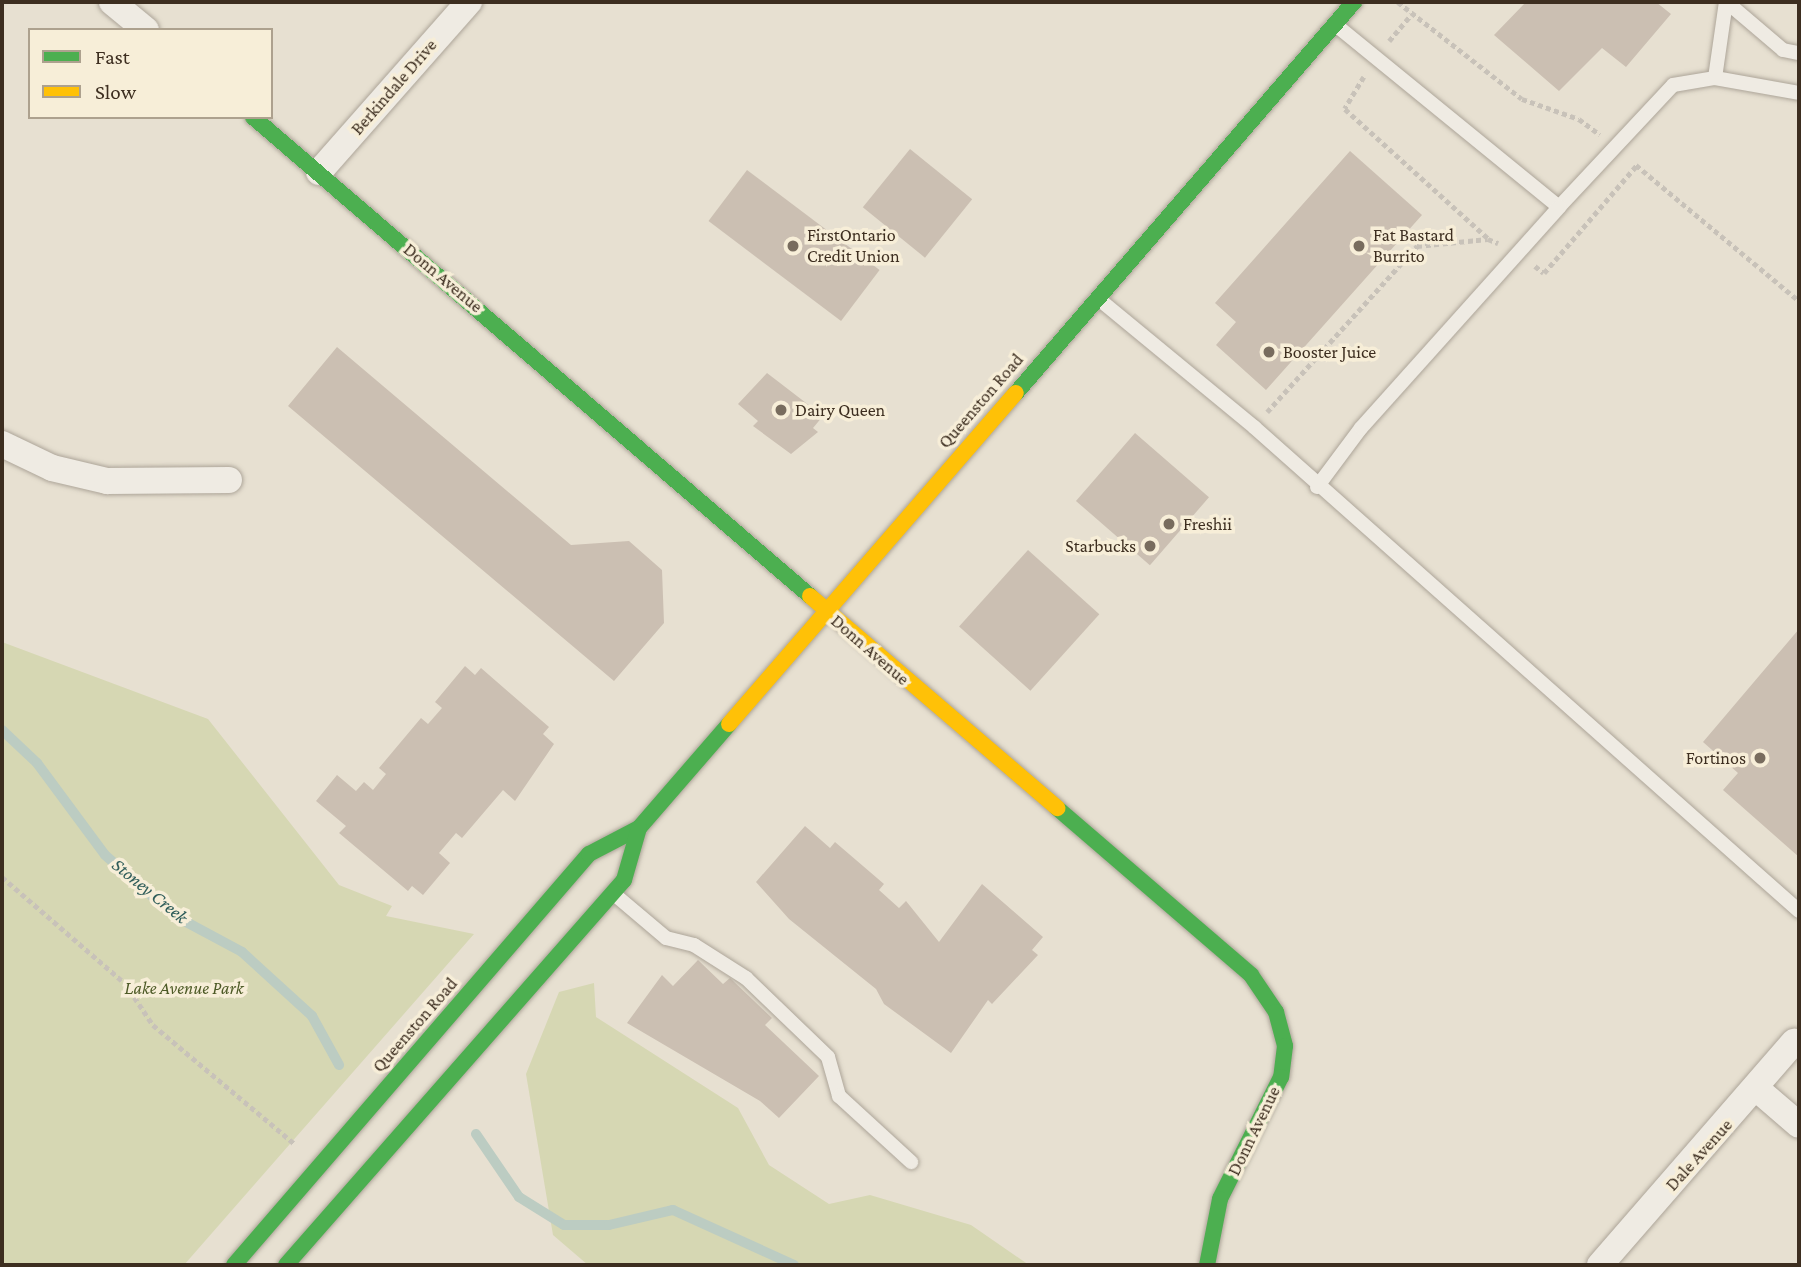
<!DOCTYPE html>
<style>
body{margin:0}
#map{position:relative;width:1801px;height:1267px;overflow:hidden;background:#e7e0d1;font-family:"Crimson Pro",serif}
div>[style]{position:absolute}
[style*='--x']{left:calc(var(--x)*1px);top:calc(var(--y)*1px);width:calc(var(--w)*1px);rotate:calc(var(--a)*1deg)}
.green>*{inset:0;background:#d6d7b3}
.stream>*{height:10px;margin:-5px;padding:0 5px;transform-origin:5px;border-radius:5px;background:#bcccc2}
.building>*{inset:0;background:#cbbfb2;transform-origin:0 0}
.path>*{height:4.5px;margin-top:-2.25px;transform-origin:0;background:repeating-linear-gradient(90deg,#c8c2b9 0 5px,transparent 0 8.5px)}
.roads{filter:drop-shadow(0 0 2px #ada599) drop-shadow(0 0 2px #ada599)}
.lane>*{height:14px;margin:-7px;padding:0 7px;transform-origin:7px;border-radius:7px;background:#efebe3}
.street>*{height:26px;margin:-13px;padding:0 13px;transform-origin:13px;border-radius:13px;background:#efebe3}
.fast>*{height:16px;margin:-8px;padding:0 8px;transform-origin:8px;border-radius:8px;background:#4caf50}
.slow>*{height:16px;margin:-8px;padding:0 8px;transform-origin:8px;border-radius:8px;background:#ffc107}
.dots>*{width:19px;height:19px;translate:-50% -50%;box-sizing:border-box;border:4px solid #f7eed8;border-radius:50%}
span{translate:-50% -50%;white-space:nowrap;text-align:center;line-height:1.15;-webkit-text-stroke:7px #f7eed8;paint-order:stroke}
.street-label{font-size:18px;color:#3d2e20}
.poi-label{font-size:18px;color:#3d2e20}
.left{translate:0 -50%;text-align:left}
.right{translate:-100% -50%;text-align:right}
.park-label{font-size:18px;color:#4d5a26;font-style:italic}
.water-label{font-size:19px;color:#2f5d5a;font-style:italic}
.frame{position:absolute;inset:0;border:4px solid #3d2e20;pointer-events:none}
.legend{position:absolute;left:28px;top:28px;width:245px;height:91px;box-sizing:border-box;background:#f7eed8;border:2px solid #ada18e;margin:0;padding:9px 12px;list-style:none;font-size:21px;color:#3d2e20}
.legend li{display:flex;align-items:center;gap:14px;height:35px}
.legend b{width:35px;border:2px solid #ada18e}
</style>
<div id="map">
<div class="green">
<div style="clip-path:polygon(2px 642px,208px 719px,339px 885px,392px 906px,386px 916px,474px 934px,184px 1265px,2px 1265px)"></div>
<div style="clip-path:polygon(594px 983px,596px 1017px,738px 1108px,769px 1165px,829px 1204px,870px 1195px,971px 1225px,1029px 1265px,588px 1265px,553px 1235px,526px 1074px,559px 992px)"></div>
</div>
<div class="stream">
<div style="--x:2;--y:730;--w:48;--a:43.3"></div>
<div style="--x:37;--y:763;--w:114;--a:53.5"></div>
<div style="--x:105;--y:855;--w:93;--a:41.1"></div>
<div style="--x:175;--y:916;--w:76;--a:28.2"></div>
<div style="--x:242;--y:952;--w:95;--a:42.4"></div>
<div style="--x:312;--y:1016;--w:56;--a:61.1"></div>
<div style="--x:476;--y:1134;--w:76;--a:55.7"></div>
<div style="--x:519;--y:1197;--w:53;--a:31.9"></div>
<div style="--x:564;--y:1225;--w:45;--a:0"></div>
<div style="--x:609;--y:1225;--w:66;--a:-13.2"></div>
<div style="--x:673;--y:1210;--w:133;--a:24.4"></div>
</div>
<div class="building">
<div style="clip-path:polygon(1526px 2px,1656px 2px,1671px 14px,1626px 67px,1602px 48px,1559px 91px,1494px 35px)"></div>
<div style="left:910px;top:149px;width:80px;height:75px;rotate:39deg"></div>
<div style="clip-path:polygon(1350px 151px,1422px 215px,1266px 390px,1216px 345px,1236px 322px,1215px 303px)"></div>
<div style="left:747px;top:170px;width:166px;height:64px;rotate:37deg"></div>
<div style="clip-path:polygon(337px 347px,571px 545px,629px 541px,662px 570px,664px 623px,614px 681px,288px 406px)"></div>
<div style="clip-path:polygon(767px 373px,823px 416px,813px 428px,818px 432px,791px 454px,753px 426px,758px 421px,738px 404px)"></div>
<div style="left:1135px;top:433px;width:98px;height:90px;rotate:41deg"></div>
<div style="left:1028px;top:550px;width:96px;height:103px;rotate:42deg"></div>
<div style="clip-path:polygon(1799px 629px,1799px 857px,1723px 790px,1738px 773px,1703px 742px)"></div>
<div style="clip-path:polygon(465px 666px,475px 675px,481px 668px,549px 727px,543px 734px,554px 744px,515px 801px,503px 790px,462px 838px,456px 833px,439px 853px,450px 863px,423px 895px,412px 886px,408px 891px,339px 833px,346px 826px,316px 801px,337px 775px,356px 791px,364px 782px,373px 790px,386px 774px,379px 768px,421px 718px,428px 724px,442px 708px,435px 702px)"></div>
<div style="clip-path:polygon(805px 826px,830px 848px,835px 842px,884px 884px,879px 890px,899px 908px,906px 901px,939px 942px,982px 884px,1043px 937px,1032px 950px,1038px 955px,992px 1004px,988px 1000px,951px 1053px,884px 1004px,876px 989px,789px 919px,756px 882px)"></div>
<div style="clip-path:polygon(698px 960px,723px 984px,730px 978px,772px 1018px,765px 1025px,819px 1076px,779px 1118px,760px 1101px,627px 1023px,662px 975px,673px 986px)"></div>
</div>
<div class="path">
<div style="--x:1398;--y:2;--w:157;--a:38"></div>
<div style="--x:1522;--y:99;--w:60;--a:19.3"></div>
<div style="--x:1579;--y:119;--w:26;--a:37"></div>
<div style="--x:1389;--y:41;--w:35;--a:-50"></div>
<div style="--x:1364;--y:77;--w:37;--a:121"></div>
<div style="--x:1345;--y:109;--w:193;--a:42.1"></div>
<div style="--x:1636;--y:165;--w:212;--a:39.8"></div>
<div style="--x:1535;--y:266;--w:11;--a:38"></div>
<div style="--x:1544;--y:273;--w:143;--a:-49.3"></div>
<div style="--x:1267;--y:412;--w:224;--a:-47.9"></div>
<div style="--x:1417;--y:246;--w:71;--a:-5.6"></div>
<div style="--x:1488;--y:239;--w:11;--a:22"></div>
<div style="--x:2;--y:877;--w:162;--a:40.8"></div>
<div style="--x:125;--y:983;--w:50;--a:56.3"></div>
<div style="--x:153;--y:1025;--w:185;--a:40"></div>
</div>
<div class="roads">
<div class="lane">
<div style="--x:1729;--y:4;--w:71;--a:40.4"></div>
<div style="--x:1783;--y:50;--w:16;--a:11"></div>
<div style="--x:1337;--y:26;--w:286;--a:39.2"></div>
<div style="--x:1559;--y:207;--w:167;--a:-46.9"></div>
<div style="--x:1673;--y:85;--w:43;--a:-9.5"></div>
<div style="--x:1715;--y:78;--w:85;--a:10.1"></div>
<div style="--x:1715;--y:78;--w:77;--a:-81.8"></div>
<div style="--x:1100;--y:300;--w:200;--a:39.5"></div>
<div style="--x:1254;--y:427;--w:729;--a:41.61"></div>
<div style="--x:1317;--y:487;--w:74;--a:-53.3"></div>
<div style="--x:1361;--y:428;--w:297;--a:-48.1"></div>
<div style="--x:614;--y:894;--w:68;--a:40.2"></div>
<div style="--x:666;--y:938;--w:29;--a:14"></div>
<div style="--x:694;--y:945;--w:62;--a:32.4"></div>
<div style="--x:746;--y:978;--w:114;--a:43.9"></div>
<div style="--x:828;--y:1057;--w:41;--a:74.2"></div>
<div style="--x:839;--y:1096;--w:98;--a:42.5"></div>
</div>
<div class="street">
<div style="--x:112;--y:2;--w:44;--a:39.5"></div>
<div style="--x:319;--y:172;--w:227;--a:-48.6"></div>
<div style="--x:2;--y:444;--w:55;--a:25.6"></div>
<div style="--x:52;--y:468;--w:57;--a:13.3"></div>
<div style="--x:107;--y:481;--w:122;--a:-0.5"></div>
<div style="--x:1757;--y:1089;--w:55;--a:40.6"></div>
<div style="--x:1600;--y:1265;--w:296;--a:-49"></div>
</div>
<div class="fast">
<div style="--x:253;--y:117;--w:735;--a:40.69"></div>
<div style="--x:1016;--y:393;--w:517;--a:-49.16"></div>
<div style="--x:1057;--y:808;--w:256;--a:40.7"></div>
<div style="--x:1251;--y:975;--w:45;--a:56"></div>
<div style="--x:1276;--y:1012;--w:35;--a:75"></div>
<div style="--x:1285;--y:1046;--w:31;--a:97"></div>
<div style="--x:1281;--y:1077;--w:136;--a:116.6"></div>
<div style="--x:1220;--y:1199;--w:67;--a:101.1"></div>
<div style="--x:234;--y:1265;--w:543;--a:-49.18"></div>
<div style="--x:589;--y:854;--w:56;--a:-27.5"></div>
<div style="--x:639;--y:828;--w:138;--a:-49.1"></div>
<div style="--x:286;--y:1265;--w:512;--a:-48.72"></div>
<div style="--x:624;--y:880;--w:54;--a:-73.9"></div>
</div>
<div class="slow">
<div style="--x:810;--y:596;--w:326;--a:40.6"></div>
<div style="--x:729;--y:724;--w:438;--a:-49.1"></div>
</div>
</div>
<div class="dots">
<div style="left:793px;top:246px;background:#786c5e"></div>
<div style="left:1359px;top:246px;background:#786c5e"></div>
<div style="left:1269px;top:352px;background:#786c5e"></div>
<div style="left:781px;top:410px;background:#786c5e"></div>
<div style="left:1169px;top:524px;background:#786c5e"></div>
<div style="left:1150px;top:546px;background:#786c5e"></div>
<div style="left:1760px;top:758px;background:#786c5e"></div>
</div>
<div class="street-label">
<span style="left:394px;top:87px;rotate:-49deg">Berkindale Drive</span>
<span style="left:443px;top:278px;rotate:40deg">Donn Avenue</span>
<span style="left:981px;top:401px;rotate:-49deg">Queenston Road</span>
<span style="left:870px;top:650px;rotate:41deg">Donn Avenue</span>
<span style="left:415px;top:1025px;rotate:-49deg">Queenston Road</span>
<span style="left:1254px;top:1131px;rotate:-64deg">Donn Avenue</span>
<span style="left:1699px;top:1155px;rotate:-48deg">Dale Avenue</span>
</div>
<div class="poi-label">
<span class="left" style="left:807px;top:246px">FirstOntario<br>Credit Union</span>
<span class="left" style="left:1373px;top:246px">Fat Bastard<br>Burrito</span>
<span class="left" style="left:1283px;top:352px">Booster Juice</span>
<span class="left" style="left:795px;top:410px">Dairy Queen</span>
<span class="left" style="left:1183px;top:524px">Freshii</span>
<span class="right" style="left:1136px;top:546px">Starbucks</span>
<span class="right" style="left:1746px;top:758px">Fortinos</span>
</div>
<div class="park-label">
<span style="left:184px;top:988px">Lake Avenue Park</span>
</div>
<div class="water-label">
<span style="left:150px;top:891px;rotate:39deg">Stoney Creek</span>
</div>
<div class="frame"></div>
<ul class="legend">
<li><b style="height:9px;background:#4caf50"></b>Fast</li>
<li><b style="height:9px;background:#ffc107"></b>Slow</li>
</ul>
</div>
